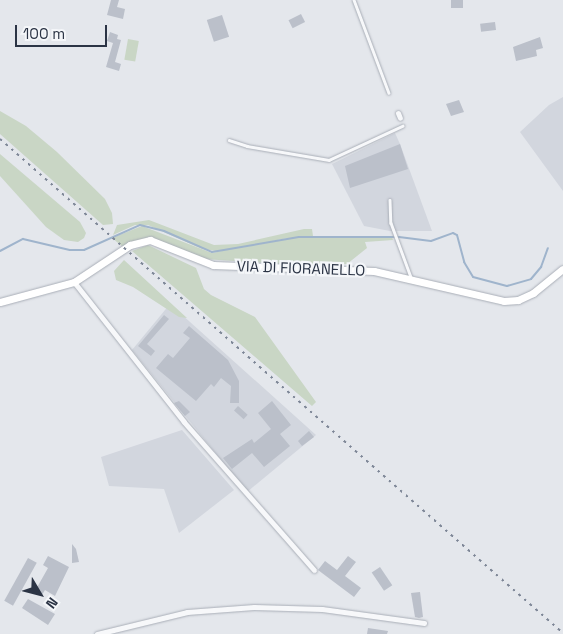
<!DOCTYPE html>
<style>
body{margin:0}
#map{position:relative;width:563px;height:634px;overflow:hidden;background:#e4e7ec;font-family:"Space Grotesk",sans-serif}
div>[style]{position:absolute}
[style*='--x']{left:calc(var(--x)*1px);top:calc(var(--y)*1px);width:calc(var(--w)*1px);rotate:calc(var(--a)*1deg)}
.built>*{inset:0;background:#d2d6de}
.green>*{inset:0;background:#c9d6c5;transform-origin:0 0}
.stream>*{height:2px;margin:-1px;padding:0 1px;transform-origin:1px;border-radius:1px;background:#9fb4cc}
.building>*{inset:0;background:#bbc0ca;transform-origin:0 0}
.roads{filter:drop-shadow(0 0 1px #a9aeb7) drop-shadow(0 0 1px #a9aeb7)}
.lane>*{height:2.5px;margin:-1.25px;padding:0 1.25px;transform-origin:1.25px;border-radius:1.25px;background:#f7f8fa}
.street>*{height:5px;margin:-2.5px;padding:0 2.5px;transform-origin:2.5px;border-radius:2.5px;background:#f7f8fa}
.secondary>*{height:7px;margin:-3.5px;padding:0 3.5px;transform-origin:3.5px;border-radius:3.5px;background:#fff}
.rail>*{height:2px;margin-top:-1px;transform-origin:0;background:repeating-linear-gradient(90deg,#7d8696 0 2.5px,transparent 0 7.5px)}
span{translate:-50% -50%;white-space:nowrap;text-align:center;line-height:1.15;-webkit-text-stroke:4.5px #f4f6f9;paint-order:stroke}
.street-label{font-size:15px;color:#2b3445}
.north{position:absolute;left:15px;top:569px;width:50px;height:50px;-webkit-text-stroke:4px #f4f6f9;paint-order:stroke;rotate:127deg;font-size:14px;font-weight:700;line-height:20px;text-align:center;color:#2b3445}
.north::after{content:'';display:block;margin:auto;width:18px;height:22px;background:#2b3445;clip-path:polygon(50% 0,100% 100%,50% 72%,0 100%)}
.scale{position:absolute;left:15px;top:25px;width:92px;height:22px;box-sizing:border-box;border:2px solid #2b3445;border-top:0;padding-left:6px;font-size:15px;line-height:18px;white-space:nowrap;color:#2b3445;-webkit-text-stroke:4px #f4f6f9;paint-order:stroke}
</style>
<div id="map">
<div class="built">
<div style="clip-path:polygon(563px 97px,563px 191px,520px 132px,549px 105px)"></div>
<div style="clip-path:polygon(395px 133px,400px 144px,432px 231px,390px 231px,364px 226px,332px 164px)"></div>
<div style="clip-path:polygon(170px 304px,316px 435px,247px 492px,132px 350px)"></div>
<div style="clip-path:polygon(182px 430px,234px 490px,179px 533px,164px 489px,109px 486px,101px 457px)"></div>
</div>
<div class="green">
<div style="left:128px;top:39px;width:11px;height:21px;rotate:10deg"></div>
<div style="clip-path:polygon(0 111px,26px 126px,57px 152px,105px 199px,112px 213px,113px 224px,103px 225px,0 134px)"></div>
<div style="clip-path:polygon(0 154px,80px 222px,86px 233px,84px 238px,78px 242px,64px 240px,46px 227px,0 176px)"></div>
<div style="clip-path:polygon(149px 220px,214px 245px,238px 244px,304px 229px,312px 229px,313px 236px,282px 239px,223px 252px,202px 249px,148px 225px,135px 225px,113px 235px,117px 225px)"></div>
<div style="clip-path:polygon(142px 226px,212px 253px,299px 237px,392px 237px,393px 240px,365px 242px,367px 248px,347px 264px,281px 264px,204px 259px,150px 238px,123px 247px,112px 238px)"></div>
<div style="clip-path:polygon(148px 245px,196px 268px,204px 289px,211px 295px,255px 317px,316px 402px,312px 406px,132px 251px)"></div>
<div style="clip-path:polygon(124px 260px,187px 318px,179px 317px,133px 287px,116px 280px,114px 271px)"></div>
</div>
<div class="stream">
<div style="--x:0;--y:251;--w:26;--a:-28"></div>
<div style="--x:23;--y:239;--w:48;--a:13.2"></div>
<div style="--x:70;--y:250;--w:14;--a:0"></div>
<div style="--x:84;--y:250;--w:61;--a:-24.1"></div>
<div style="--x:140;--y:225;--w:25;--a:14"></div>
<div style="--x:164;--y:231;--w:52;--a:23.6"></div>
<div style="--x:212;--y:252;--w:88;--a:-9.8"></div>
<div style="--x:299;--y:237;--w:100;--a:0"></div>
<div style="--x:399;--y:237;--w:32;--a:7"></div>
<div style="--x:431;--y:241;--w:23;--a:-20"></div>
<div style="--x:453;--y:233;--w:4;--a:27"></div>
<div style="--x:457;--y:235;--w:28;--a:75"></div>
<div style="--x:464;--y:262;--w:17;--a:59"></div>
<div style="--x:473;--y:277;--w:35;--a:15"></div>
<div style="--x:507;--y:286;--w:25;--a:-16"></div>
<div style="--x:531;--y:279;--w:16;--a:-50"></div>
<div style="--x:541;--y:267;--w:20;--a:-70"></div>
</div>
<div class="building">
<div style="clip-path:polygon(111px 0,119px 0,117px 7px,125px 9px,123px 19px,107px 15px)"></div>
<div style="left:451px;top:0;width:12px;height:8px"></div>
<div style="left:301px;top:14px;width:9px;height:14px;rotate:63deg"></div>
<div style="left:222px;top:15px;width:23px;height:16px;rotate:72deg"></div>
<div style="left:495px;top:22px;width:8px;height:15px;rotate:83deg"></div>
<div style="clip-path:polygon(110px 32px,118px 35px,117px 39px,121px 40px,115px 62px,121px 64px,119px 71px,106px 67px,113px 43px,107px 41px)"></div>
<div style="clip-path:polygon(540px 37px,543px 48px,536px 50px,537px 56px,516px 61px,513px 47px)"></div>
<div style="clip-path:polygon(459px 100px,464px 112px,451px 116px,446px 104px)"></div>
<div style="clip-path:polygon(400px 144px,408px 169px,350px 188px,345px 166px)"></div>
<div style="clip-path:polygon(164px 315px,169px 319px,147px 344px,155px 351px,151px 356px,138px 346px)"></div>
<div style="clip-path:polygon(189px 326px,228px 360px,239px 381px,239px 403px,230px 403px,231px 386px,221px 378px,214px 387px,211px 384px,196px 401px,156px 368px,168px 354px,173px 358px,190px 338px,183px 333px)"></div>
<div style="clip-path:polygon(179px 401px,190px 412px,185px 416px,174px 403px)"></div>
<div style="clip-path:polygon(272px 401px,291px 425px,280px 434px,290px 446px,264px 467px,252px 453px,232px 469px,223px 458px,252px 439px,254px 443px,271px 429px,258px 413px)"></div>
<div style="left:238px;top:406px;width:13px;height:6px;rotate:42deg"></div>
<div style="clip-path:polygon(309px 431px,314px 437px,302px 446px,298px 441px)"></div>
<div style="clip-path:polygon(72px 544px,76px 549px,79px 562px,72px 563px)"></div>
<div style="clip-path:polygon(48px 556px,69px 567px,55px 596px,45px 590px,42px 595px,35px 591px,48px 568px,43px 565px)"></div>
<div style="clip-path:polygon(348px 556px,356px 562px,345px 576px,361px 588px,354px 597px,318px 570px,325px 561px,337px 570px)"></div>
<div style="left:28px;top:558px;width:10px;height:49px;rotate:29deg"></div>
<div style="left:380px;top:567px;width:22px;height:10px;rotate:56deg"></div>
<div style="clip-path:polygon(420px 592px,423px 617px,419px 618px,415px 617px,411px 593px)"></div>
<div style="clip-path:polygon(28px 599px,55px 614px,48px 625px,22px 608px)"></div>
<div style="clip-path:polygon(368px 628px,388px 631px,387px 634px,367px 634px)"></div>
</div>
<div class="roads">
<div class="lane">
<div style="--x:354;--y:0;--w:99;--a:69.4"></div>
<div style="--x:229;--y:140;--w:19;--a:18"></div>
<div style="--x:247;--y:146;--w:83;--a:9.7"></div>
<div style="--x:329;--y:160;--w:81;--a:-25"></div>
<div style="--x:390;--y:200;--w:23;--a:88"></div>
<div style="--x:391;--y:223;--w:58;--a:69.7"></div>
</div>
<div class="street">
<div style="--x:398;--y:113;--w:5;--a:68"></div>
<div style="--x:74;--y:282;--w:178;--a:51.8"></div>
<div style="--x:184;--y:422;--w:197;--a:48.7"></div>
<div style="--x:97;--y:634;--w:93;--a:-13.7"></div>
<div style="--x:187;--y:612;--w:67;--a:-4.3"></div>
<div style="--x:254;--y:607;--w:68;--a:1.7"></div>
<div style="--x:322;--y:609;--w:103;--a:7.8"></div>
</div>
<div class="secondary">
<div style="--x:0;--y:302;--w:77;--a:-15.1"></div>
<div style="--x:74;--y:282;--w:67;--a:-33.5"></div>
<div style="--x:130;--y:245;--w:21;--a:-14"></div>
<div style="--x:150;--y:240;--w:68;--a:21.6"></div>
<div style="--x:213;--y:265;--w:161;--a:2.1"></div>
<div style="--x:374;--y:271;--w:133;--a:13"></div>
<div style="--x:504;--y:301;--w:14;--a:-4"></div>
<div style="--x:518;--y:300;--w:17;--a:-25"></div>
<div style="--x:533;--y:293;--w:38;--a:-39"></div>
</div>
</div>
<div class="rail">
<div style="--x:0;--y:139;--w:749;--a:41.27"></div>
</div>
<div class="street-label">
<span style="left:301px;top:268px;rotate:2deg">VIA DI FIORANELLO</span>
</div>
<div class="north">N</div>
<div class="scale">100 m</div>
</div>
